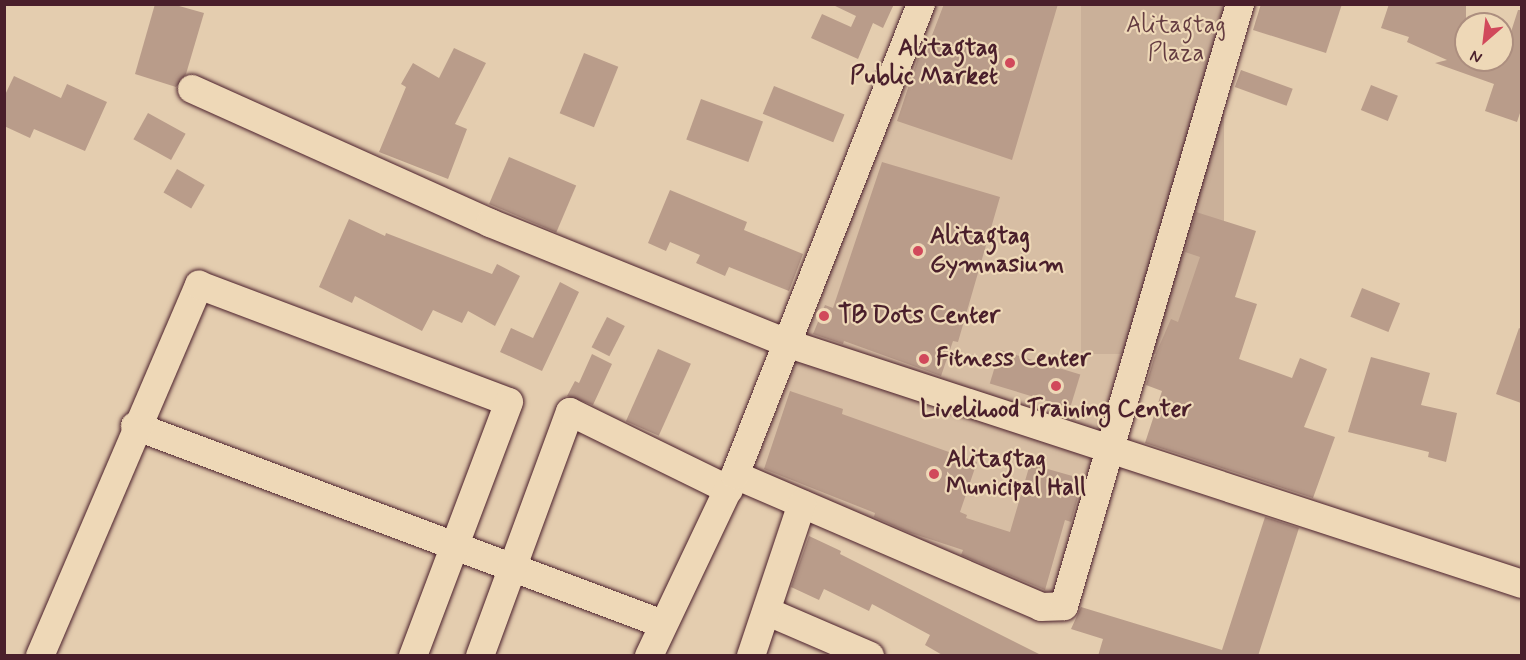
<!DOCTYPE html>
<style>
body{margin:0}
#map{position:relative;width:1526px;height:660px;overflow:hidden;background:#e4cdaf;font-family:Mynerve,sans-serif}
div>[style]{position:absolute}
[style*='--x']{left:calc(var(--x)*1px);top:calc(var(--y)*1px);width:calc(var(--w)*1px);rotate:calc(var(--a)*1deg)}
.built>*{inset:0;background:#d7bea4}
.green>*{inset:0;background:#cab099;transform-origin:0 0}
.building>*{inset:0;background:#b99c8a;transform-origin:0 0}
.roads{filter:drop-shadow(0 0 2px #4a1f2b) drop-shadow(0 0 2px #4a1f2b)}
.minor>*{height:28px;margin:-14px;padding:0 14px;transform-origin:14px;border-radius:14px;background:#eed8b7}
.dots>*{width:16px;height:16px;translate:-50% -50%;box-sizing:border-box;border:3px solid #eed8b7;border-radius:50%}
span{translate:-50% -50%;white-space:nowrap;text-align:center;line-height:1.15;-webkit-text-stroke:4.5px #eed8b7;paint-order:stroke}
.park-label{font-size:24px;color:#643c41}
.poi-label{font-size:24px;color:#4a1f2b;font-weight:700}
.right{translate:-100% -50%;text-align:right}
.left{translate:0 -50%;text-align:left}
.frame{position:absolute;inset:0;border:6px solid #4a1f2b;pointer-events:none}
.north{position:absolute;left:1454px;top:12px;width:60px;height:60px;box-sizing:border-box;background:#eed8b7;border:2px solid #ac8e7f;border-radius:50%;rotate:208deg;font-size:16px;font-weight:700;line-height:24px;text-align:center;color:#4a1f2b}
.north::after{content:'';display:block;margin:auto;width:21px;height:27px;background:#d1495b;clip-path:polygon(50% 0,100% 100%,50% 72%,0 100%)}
</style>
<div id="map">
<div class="built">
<div style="clip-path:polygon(934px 5px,1224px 5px,1062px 586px,1046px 597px,751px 476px)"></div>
</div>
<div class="green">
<div style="left:1081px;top:5px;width:143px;height:349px"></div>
</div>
<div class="building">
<div style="clip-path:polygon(155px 4px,172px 4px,204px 13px,186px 74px,176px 87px,135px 74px)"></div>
<div style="clip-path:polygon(831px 4px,894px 4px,883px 28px,873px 23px,858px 59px,811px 38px,822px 14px,851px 27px,856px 16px)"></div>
<div style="clip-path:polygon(944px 4px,1058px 4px,1012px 160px,897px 121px,921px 49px,926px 51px)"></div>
<div style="clip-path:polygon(1261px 4px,1342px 4px,1326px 53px,1253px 30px)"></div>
<div style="clip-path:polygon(1389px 4px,1466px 4px,1466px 60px,1502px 60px,1518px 10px,1521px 10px,1521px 110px,1517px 122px,1485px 111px,1494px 84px,1435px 63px,1447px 60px,1407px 42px,1409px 37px,1381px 28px)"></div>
<div style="clip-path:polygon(454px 48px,486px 63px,455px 124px,467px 129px,448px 179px,379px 152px,406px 87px,401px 84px,413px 63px,439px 78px)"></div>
<div style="left:584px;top:53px;width:37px;height:65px;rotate:22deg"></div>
<div style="left:1241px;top:70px;width:55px;height:18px;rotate:20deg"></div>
<div style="clip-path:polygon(14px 76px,61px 98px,67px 84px,107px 102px,85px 151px,34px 129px,30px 138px,4px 126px,4px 97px)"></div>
<div style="left:1371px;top:85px;width:29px;height:27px;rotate:22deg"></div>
<div style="left:774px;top:86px;width:76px;height:30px;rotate:22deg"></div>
<div style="left:701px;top:99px;width:66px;height:43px;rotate:20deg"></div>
<div style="left:148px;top:113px;width:43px;height:30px;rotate:29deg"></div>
<div style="left:509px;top:157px;width:73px;height:51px;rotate:23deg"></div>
<div style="clip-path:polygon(882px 162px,1000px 197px,958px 342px,953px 341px,941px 376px,844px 341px,843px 344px,813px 334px,825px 305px,833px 308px)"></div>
<div style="left:177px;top:169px;width:32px;height:27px;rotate:30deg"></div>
<div style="clip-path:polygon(670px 190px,747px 222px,744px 230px,803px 254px,789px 291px,729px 267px,725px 276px,696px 263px,700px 255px,670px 242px,666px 251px,648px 243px)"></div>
<div style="clip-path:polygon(1196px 212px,1256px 231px,1235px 297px,1257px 304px,1239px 359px,1292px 378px,1300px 358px,1327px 369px,1304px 427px,1335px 437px,1313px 498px,1145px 443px,1162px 391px,1146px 385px,1154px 358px,1171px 319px,1178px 322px,1200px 257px,1185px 252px)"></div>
<div style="clip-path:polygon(349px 219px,385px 236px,386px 233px,492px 274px,497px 264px,520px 276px,495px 326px,468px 311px,462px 323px,433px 310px,422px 331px,355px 296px,352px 303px,319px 287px)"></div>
<div style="clip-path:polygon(560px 282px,579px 292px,542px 371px,500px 352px,511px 328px,533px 338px)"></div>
<div style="left:1362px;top:288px;width:41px;height:31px;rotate:22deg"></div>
<div style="left:607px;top:317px;width:20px;height:34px;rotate:27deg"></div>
<div style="clip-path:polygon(1519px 328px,1521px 329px,1521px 403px,1496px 394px)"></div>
<div style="left:658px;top:349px;width:36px;height:79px;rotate:24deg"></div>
<div style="left:1000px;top:350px;width:84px;height:35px;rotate:17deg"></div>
<div style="clip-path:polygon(592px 354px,612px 364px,593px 405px,567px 396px,575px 381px,579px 383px)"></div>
<div style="clip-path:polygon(1371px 357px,1430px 373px,1421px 405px,1457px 413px,1446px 462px,1428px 457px,1429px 452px,1348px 432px)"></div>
<div style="clip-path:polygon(790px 391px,843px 409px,842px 414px,977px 462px,960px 512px,967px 515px,966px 518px,1010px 532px,1030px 464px,1083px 479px,1071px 522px,1065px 520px,1045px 590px,961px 555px,963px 550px,908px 532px,874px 517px,875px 513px,764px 469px)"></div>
<div style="clip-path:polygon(1265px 517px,1299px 528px,1258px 656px,1098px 656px,1103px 639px,1071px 629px,1081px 607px,1222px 650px)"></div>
<div style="clip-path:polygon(809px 536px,841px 551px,840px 554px,1043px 656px,944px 656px,925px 645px,930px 635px,872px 604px,869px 611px,824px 589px,819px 600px,791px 587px)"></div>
</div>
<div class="roads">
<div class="minor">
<div style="--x:192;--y:89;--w:327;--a:24.2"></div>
<div style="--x:490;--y:223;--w:323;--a:22"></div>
<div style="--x:789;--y:344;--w:771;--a:18.13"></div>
<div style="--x:135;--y:426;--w:564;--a:20.56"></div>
<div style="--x:735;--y:475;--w:333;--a:23.3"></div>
<div style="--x:1041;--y:607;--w:23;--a:-2"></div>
<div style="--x:1064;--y:606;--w:627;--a:-73.7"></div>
<div style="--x:768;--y:612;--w:111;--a:23.3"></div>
<div style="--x:40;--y:656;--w:404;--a:-66.8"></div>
<div style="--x:199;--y:285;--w:331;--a:20.7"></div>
<div style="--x:509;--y:402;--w:272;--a:110.7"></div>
<div style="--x:480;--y:656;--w:260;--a:-69.8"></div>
<div style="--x:570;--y:412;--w:177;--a:26.1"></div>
<div style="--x:649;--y:656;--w:200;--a:-64.6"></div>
<div style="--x:735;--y:475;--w:506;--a:-68.45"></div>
<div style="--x:751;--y:656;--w:160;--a:-71.5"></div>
</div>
</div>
<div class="dots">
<div style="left:1010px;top:63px;background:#d1495b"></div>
<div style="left:918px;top:251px;background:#d1495b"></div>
<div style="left:824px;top:316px;background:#d1495b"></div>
<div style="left:924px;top:359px;background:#d1495b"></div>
<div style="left:1056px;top:386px;background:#d1495b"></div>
<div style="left:934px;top:474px;background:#d1495b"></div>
</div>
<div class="park-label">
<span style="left:1176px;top:40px">Alitagtag<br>Plaza</span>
</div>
<div class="poi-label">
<span class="right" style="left:998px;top:63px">Alitagtag<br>Public Market</span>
<span class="left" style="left:930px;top:251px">Alitagtag<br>Gymnasium</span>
<span class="left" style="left:838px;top:316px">TB Dots Center</span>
<span class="left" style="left:936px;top:359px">Fitness Center</span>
<span style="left:1056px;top:410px">Livelihood Training Center</span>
<span class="left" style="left:946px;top:474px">Alitagtag<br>Municipal Hall</span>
</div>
<div class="frame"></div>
<div class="north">N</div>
</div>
